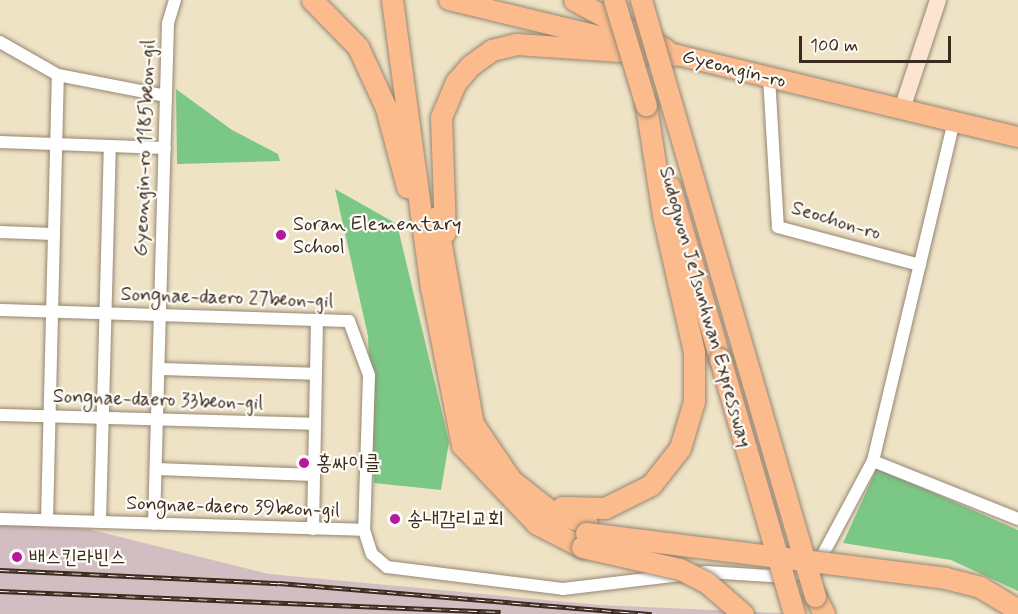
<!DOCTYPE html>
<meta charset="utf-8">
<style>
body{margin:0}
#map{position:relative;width:1018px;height:614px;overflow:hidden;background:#efe3c6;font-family:Mynerve,"Poor Story",sans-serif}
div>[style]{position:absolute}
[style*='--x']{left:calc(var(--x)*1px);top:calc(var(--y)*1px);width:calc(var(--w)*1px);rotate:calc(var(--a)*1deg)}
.industrial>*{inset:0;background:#d2bec2}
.green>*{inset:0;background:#7bc786}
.roads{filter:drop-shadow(0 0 2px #958672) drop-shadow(0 0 2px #958672)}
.street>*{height:12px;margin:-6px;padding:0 6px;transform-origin:6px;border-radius:6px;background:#fff}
.secondary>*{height:16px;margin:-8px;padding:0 8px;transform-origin:8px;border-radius:8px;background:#fde4d1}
.primary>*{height:20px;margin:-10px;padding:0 10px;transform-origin:10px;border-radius:10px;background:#fbbb8d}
.highway>*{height:21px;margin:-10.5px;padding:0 10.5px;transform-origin:10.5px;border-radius:10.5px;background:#fbbb8d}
.rail>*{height:5px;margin-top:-2.5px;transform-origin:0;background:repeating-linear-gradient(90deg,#fdfcf7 0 9px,#3b2a1e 0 18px);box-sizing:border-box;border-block:2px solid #3b2a1e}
.bridges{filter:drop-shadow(0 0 2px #958672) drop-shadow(0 0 2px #958672)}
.highway-bridge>*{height:21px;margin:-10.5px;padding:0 10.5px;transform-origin:10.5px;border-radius:10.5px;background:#fbbb8d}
.dots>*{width:16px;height:16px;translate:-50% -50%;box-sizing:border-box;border:3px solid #fdfcf7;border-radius:50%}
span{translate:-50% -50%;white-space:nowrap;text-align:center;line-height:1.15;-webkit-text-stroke:4.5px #fdfcf7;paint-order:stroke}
.street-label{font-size:20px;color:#3b2a1e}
.poi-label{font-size:20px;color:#3b2a1e}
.left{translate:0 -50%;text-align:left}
.scale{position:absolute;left:799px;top:36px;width:152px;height:27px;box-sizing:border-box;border:3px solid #3b2a1e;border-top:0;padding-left:8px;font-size:18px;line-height:21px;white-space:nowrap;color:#3b2a1e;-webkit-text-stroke:4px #fdfcf7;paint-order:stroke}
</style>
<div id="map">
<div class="industrial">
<div style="clip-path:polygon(0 524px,88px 529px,269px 574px,600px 605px,803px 614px,0 614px)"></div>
</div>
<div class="green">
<div style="clip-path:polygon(176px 89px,232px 130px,278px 154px,280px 161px,177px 164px)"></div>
<div style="clip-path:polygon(335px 189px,397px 224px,449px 442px,441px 490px,374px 483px,368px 336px)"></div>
<div style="clip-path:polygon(877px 468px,1018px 530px,1018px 591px,951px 560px,843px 543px)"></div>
</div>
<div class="roads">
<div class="street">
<div style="--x:0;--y:42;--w:67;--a:29.6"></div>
<div style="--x:58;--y:75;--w:110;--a:11"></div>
<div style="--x:769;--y:77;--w:150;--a:86.6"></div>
<div style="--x:778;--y:227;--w:147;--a:15"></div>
<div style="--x:0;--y:142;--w:165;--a:2.1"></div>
<div style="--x:0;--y:232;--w:54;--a:2.1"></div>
<div style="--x:0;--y:310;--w:349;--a:1.8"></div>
<div style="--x:349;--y:321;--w:58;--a:69.7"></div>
<div style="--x:369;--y:375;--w:155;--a:91.8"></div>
<div style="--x:364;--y:530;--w:25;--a:72"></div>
<div style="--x:372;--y:554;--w:20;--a:41"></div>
<div style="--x:387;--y:567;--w:177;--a:7.1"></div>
<div style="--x:563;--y:589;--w:144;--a:-6.8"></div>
<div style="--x:706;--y:572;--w:81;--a:3.5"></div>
<div style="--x:787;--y:577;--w:29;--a:-16"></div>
<div style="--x:815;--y:569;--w:123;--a:-61.8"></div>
<div style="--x:873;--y:461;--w:349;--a:-76.6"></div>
<div style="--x:159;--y:369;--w:157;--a:1.8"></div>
<div style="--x:0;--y:415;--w:315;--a:1.6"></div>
<div style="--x:873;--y:461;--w:156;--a:21.8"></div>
<div style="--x:156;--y:469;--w:158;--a:2.2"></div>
<div style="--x:0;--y:519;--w:364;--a:1.7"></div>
<div style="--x:47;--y:520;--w:445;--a:-88.6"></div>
<div style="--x:100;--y:522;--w:374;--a:-88.5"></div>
<div style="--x:154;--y:524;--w:501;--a:-88.4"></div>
<div style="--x:168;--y:23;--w:24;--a:-73"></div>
<div style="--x:313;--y:529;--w:209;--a:-88.9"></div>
</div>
<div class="secondary">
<div style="--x:902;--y:109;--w:115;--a:-71.7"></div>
</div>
<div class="primary">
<div style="--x:449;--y:0;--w:585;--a:13.54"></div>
</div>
<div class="highway">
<div style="--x:312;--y:0;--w:66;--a:45.6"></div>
<div style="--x:358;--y:47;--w:67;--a:65.3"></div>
<div style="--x:386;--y:108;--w:82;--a:75.1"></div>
<div style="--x:392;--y:0;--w:290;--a:82.3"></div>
<div style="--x:431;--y:287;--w:161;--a:78.9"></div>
<div style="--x:462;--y:445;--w:109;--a:46.5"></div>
<div style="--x:537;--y:524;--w:51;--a:27.1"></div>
<div style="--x:574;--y:0;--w:103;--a:28.3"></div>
<div style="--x:670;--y:187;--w:179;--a:73.8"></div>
<div style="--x:436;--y:217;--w:210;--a:79.9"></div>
<div style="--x:473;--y:424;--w:68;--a:55.8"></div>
<div style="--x:511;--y:480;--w:53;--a:38.2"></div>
<div style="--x:553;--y:513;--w:35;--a:16"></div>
<div style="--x:445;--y:232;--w:115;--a:-92"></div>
<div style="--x:441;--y:117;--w:38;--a:-67"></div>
<div style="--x:456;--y:82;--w:23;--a:-49"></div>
<div style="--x:471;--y:65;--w:26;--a:-36"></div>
<div style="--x:492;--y:50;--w:25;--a:-14"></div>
<div style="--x:516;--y:44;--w:160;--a:3.9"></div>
<div style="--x:562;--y:507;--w:43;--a:1.3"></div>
<div style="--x:605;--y:508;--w:51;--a:-26.6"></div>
<div style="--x:651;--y:485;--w:47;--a:-51.9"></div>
<div style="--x:680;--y:448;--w:49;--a:-73.4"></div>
<div style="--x:694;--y:401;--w:49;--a:-90"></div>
<div style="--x:694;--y:352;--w:140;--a:-102.8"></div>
<div style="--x:663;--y:215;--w:111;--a:-98.8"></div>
<div style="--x:815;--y:596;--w:20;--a:63"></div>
</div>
</div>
<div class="rail">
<div style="--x:0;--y:570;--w:279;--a:2.7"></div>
<div style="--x:279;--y:583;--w:374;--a:4.8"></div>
<div style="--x:0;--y:591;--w:501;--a:2.4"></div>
</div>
<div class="bridges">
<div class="highway-bridge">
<div style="--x:614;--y:0;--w:110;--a:73.1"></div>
<div style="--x:641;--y:0;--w:621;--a:73.73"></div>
<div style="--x:720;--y:359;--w:266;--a:73.8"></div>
<div style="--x:586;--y:533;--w:362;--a:7.1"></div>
<div style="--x:945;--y:578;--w:36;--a:14"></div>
<div style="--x:980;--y:587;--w:44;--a:31.2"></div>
<div style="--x:582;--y:547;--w:100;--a:12.7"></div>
<div style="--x:680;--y:569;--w:29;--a:27"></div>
<div style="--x:706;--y:582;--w:49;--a:40.9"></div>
</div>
</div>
<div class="dots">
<div style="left:281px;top:235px;background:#b5179e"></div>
<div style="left:304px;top:463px;background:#b5179e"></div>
<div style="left:395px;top:519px;background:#b5179e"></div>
<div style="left:17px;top:557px;background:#b5179e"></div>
</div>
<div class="street-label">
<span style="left:734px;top:69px;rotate:14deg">Gyeongin-ro</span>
<span style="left:145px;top:148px;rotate:-88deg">Gyeongin-ro 1185beon-gil</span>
<span style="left:836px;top:221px;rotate:17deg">Seochon-ro</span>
<span style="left:227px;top:298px;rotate:2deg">Songnae-daero 27beon-gil</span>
<span style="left:705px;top:307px;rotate:74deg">Sudogwon Je1sunhwan Expressway</span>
<span style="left:158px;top:400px;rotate:2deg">Songnae-daero 33beon-gil</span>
<span style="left:233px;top:507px;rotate:2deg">Songnae-daero 39beon-gil</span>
</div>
<div class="poi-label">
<span class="left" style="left:293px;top:236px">Soran Elementary<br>School</span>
<span class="left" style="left:316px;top:463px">홍싸이클</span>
<span class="left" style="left:407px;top:519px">송내감리교회</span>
<span class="left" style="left:29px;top:557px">배스킨라빈스</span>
</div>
<div class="scale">100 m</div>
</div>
